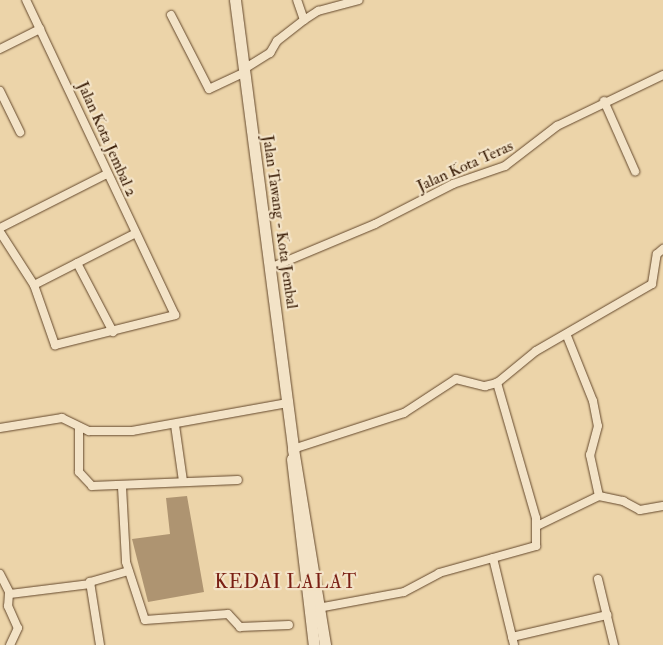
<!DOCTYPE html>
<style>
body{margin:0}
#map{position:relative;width:663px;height:645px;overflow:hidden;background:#ecd4a9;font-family:"IM FELL Double Pica",serif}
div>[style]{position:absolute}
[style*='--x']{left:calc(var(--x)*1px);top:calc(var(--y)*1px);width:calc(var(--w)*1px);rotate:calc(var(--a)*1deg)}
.water>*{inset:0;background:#ae9471}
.roads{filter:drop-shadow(0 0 1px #64482c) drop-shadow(0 0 1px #64482c)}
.street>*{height:8px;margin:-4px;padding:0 4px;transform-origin:4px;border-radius:4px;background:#f3e3c7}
.secondary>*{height:11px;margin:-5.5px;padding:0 5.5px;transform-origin:5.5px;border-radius:5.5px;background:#f3e3c7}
span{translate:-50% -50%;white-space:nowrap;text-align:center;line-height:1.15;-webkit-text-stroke:4.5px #f3e3c7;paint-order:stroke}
.street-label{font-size:16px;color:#361903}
.quarter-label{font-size:19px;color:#7a1f14;letter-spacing:1px}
</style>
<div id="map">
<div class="water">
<div style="clip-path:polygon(187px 496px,204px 592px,148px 602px,132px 539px,170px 534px,166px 498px)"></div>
</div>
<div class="roads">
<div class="street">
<div style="--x:171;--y:15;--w:83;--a:62.8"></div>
<div style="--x:209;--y:89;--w:38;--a:-25"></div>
<div style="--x:304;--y:20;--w:17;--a:-33"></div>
<div style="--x:318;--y:11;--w:42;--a:-15"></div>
<div style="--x:0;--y:49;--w:45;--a:-26.6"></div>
<div style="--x:244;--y:69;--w:31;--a:-32"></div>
<div style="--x:270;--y:53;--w:14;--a:-60"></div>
<div style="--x:277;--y:41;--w:34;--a:-38"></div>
<div style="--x:304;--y:20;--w:21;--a:-109"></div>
<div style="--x:0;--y:91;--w:46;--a:64"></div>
<div style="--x:604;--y:101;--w:77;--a:66.1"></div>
<div style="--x:0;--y:228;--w:118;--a:-26.8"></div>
<div style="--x:0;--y:232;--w:63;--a:57.3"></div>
<div style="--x:34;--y:285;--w:64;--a:70.7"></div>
<div style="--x:55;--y:345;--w:124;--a:-14"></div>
<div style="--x:175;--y:315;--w:348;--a:-115.3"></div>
<div style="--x:77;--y:263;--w:78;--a:62.4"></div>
<div style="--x:270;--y:268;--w:114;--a:-22.7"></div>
<div style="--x:375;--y:224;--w:88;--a:-27.1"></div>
<div style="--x:453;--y:184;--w:55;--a:-19.1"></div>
<div style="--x:505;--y:166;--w:66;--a:-37.6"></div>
<div style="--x:557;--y:126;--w:118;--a:-25.7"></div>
<div style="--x:34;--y:285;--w:114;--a:-27"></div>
<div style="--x:567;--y:336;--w:70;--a:68.2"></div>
<div style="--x:593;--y:401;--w:25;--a:79"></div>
<div style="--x:598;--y:426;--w:30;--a:105"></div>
<div style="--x:590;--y:455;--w:42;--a:77.6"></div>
<div style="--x:599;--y:496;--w:25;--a:12"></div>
<div style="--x:623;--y:501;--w:19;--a:28"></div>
<div style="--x:640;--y:510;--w:23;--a:-10"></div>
<div style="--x:175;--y:425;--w:57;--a:81.9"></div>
<div style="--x:79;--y:427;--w:45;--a:90"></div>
<div style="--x:79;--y:472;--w:19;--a:47"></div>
<div style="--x:92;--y:486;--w:146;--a:-2.4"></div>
<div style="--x:0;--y:428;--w:63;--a:-9.2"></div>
<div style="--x:62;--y:418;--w:30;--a:26"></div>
<div style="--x:89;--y:431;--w:43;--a:0"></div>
<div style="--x:132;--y:431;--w:158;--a:-10.2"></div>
<div style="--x:293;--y:449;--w:117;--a:-18"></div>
<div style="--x:404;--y:413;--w:62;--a:-33.2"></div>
<div style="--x:456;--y:379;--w:30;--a:14"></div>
<div style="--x:485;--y:386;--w:12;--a:-14"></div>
<div style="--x:497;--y:383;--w:50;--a:-39.4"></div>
<div style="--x:536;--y:351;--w:134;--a:-30"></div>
<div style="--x:652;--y:284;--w:30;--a:-81"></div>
<div style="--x:657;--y:254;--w:8;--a:-40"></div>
<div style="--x:122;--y:487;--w:75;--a:86.9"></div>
<div style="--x:126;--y:562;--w:61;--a:71.9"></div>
<div style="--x:145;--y:620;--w:83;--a:-4.1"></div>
<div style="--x:228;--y:614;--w:18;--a:47"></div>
<div style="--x:240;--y:627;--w:49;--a:-2.3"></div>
<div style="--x:537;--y:526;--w:69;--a:-25.8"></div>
<div style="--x:493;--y:558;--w:89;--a:76.4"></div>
<div style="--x:0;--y:574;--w:22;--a:63"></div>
<div style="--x:10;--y:594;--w:81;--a:-7.1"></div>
<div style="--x:598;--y:579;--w:68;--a:76.4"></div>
<div style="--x:9;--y:593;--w:13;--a:94"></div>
<div style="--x:8;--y:606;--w:24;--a:66"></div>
<div style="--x:18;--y:628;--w:19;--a:115"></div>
<div style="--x:318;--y:608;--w:87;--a:-10.5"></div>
<div style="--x:404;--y:592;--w:40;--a:-28"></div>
<div style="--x:439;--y:573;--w:101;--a:-15.6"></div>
<div style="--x:536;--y:546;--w:28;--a:-90"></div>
<div style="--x:536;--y:518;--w:141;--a:-106.1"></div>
<div style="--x:512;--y:637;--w:98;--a:-13"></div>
<div style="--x:100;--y:645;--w:64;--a:-99"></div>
<div style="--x:90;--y:582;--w:40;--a:-16"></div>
</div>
<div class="secondary">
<div style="--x:235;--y:0;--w:453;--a:82.6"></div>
<div style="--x:293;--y:449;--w:199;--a:80.7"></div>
<div style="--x:292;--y:459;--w:187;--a:83.3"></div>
</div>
</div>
<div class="street-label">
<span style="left:107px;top:139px;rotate:66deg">Jalan Kota Jembal 2</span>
<span style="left:465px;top:166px;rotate:-24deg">Jalan Kota Teras</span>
<span style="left:280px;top:222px;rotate:82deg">Jalan Tawang - Kota Jembal</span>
</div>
<div class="quarter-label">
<span style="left:286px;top:583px">KEDAI LALAT</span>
</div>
</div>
